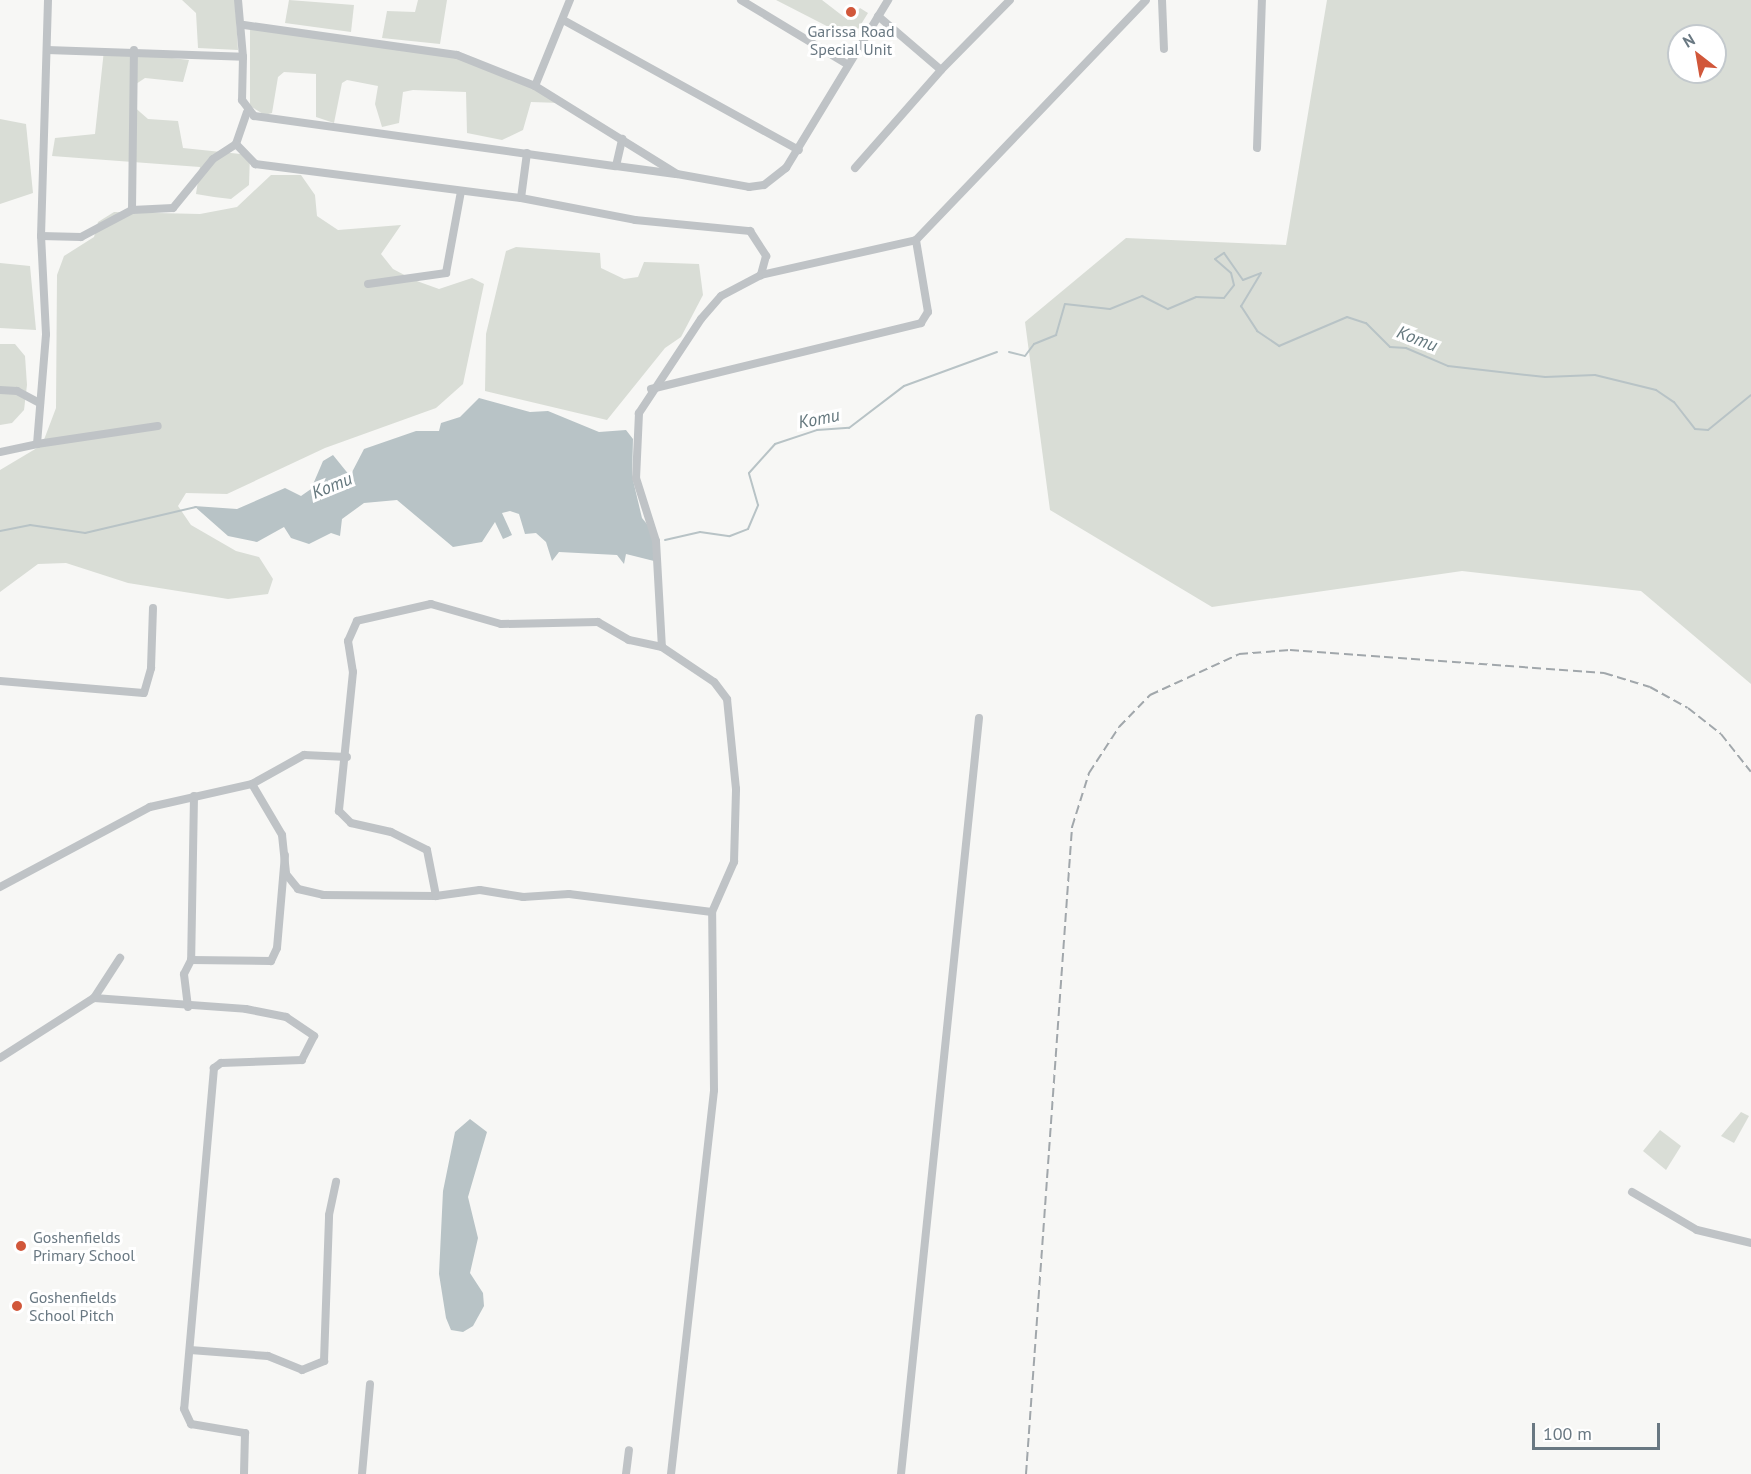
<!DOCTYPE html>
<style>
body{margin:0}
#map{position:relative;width:1751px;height:1474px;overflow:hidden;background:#f7f7f5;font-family:"PT Sans",sans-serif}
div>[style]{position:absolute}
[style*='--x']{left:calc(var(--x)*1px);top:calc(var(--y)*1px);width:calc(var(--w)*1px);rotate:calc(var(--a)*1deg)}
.green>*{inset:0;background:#d9ddd6}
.water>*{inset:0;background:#b8c3c6}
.stream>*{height:2px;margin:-1px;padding:0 1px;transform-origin:1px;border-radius:1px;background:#b8c3c6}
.street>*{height:8px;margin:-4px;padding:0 4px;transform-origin:4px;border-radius:4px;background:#bfc3c6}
.rail>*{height:2px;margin-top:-1px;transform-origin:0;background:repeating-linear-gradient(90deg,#a1a7ab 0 9px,transparent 0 13.5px)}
.dots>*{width:16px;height:16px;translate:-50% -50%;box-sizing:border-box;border:3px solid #fff;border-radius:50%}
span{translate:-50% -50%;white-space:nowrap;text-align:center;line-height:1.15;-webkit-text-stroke:6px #fff;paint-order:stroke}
.poi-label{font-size:16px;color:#697882}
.left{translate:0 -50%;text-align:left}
.water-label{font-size:18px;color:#65787e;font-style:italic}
.north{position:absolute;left:1667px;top:24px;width:60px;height:60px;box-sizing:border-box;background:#fff;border:2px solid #c3c9cd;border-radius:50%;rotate:329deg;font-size:16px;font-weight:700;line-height:24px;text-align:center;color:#697882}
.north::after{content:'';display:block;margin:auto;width:21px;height:27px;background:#d1573a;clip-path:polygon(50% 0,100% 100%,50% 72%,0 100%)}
.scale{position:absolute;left:1532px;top:1423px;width:128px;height:27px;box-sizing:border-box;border:3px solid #697882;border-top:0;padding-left:8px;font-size:18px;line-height:21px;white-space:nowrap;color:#697882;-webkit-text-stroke:4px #fff;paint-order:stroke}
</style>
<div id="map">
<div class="green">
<div style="clip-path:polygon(235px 0,238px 50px,198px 48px,196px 13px,182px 0)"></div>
<div style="clip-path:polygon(289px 0,354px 5px,351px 32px,285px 23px)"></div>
<div style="clip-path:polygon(418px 0,447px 0,440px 44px,382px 38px,387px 11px,415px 12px)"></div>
<div style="clip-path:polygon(776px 0,822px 0,848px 20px,860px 8px,868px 13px,852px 39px)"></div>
<div style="clip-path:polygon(evenodd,1327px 0,1751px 0,1751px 684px,1641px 591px,1462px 571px,1212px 607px,1050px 510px,1025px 322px,1126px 238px,1286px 245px,1327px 0,1679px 36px,1715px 36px,1715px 72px,1679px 72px,1679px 36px)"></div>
<div style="clip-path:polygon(250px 24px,468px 57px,561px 103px,531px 102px,523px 130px,502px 140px,467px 133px,466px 92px,413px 90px,403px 92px,399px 123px,382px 127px,375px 104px,378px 86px,347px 80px,342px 83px,334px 123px,316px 117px,316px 74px,284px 72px,278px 77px,272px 113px,265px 115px,250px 106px)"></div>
<div style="clip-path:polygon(104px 50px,189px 60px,183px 82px,145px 78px,136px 84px,132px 105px,148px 119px,178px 121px,183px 148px,250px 155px,249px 185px,231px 199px,214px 197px,196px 194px,200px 167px,52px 156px,55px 138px,95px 134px)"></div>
<div style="clip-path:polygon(0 119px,26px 124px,33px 193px,0 204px)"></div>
<div style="clip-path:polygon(271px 175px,301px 175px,315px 195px,317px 216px,338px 230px,401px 225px,381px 254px,393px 269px,414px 280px,439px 289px,472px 278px,484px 284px,463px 384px,436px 408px,325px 448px,227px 494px,186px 493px,178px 506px,191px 525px,236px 551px,259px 557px,273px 579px,268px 594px,228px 599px,128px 583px,66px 563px,38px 564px,0 592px,0 470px,42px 445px,56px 408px,57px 275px,64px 256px,94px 237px,98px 222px,114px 212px,200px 214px,237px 207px)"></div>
<div style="clip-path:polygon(516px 247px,600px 253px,601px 268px,624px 279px,638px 277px,644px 262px,699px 264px,703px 295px,681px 337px,665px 348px,607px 420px,485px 391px,486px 334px,506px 251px)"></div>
<div style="clip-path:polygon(0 263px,30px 266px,36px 330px,0 328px)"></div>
<div style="clip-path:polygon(0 344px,15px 344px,25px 356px,27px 385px,24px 410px,12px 423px,0 425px)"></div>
<div style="clip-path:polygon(1741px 1112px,1749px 1116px,1734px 1143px,1721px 1136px)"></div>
<div style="clip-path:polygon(1660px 1130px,1681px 1146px,1666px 1170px,1643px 1151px)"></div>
</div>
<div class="water">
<div style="clip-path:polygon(479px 398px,530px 412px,548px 411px,599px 432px,626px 430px,633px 439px,632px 476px,642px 518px,651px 529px,658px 562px,626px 554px,624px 564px,617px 555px,559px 552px,552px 561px,546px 542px,536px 533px,525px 534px,519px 514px,510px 511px,502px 513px,512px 535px,503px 539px,495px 522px,482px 542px,453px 547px,397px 500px,364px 503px,342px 519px,340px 536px,331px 533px,309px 544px,291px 538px,284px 527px,257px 542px,228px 536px,194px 506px,237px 509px,285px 488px,301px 496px,311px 489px,323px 461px,333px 455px,350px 476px,364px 449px,416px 431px,439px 431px,441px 423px,460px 417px)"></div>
<div style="clip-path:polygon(470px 1119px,487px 1132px,468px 1197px,478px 1238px,470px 1273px,483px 1293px,484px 1306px,473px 1326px,463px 1332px,451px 1330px,446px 1318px,439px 1274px,443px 1191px,455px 1132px)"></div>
</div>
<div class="stream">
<div style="--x:1009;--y:352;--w:16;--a:14"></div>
<div style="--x:1025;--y:356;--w:15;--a:-53"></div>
<div style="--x:1034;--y:344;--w:24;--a:-22"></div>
<div style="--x:1056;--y:335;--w:32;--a:-74"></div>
<div style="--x:1065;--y:304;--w:45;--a:6.3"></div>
<div style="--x:1110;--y:309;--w:35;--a:-22"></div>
<div style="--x:1142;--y:296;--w:29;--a:27"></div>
<div style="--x:1168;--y:309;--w:30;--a:-23"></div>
<div style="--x:1196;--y:297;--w:28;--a:2"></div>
<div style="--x:1224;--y:298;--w:16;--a:-52"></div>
<div style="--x:1234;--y:285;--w:12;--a:-104"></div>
<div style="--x:1231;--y:273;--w:21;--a:-139"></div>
<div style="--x:1215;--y:259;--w:11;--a:-34"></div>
<div style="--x:1224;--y:253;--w:33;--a:55"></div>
<div style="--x:1243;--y:280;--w:19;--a:-21"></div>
<div style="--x:1261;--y:273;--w:39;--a:121"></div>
<div style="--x:1241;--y:306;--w:30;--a:57"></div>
<div style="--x:1257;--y:331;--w:27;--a:34"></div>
<div style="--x:1279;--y:346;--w:74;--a:-23.1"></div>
<div style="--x:1347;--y:317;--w:20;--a:18"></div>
<div style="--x:1366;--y:323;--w:34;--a:45"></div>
<div style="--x:1390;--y:347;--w:16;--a:4"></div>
<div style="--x:1406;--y:348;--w:46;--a:23.2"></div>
<div style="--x:1448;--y:366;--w:98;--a:6.5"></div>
<div style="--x:1545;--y:377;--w:50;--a:-2.3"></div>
<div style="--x:1595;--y:375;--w:63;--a:13.8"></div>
<div style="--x:1656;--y:390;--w:22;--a:34"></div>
<div style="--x:1674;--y:402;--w:34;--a:52"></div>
<div style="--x:1695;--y:429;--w:13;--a:4"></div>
<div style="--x:1708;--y:430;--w:55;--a:-39.1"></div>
<div style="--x:0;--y:531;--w:31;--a:-11"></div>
<div style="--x:30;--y:525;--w:56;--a:8.3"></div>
<div style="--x:85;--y:533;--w:114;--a:-13.2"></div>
<div style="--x:665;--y:540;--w:36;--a:-13"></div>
<div style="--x:700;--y:532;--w:30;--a:8"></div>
<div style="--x:730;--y:536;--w:19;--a:-21"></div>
<div style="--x:748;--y:529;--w:26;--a:-67"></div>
<div style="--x:758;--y:505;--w:33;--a:-106"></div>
<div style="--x:749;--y:473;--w:39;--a:-48"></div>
<div style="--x:775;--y:444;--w:44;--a:-18.4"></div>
<div style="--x:817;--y:430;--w:32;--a:-4"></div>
<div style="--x:849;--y:428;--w:69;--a:-37.4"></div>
<div style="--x:904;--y:386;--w:99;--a:-20.1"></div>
</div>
<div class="street">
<div style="--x:741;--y:0;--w:122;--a:31.2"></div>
<div style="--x:1162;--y:0;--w:49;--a:87.7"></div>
<div style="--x:878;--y:16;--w:83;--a:40.6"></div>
<div style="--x:941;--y:70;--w:98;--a:-45.4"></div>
<div style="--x:565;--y:21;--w:267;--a:28.9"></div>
<div style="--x:244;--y:25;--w:215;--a:8"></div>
<div style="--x:457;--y:55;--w:84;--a:21.7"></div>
<div style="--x:535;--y:86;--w:167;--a:31.8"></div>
<div style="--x:677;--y:174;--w:73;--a:10.2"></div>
<div style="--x:749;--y:187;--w:15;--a:-8"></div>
<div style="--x:764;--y:185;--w:28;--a:-38"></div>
<div style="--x:786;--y:168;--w:197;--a:-58.7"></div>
<div style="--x:47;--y:50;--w:196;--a:2"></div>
<div style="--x:243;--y:57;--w:57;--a:-95"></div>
<div style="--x:243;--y:57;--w:43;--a:91.3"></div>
<div style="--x:242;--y:100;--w:20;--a:53"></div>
<div style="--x:254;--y:116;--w:365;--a:7.9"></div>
<div style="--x:616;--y:166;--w:28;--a:-77"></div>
<div style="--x:535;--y:86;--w:93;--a:-67.9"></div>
<div style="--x:247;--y:112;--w:34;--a:109"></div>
<div style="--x:236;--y:144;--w:28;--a:46"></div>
<div style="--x:255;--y:164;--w:268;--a:7.3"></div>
<div style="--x:1257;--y:148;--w:148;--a:-88.1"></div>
<div style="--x:527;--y:153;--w:45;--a:97.6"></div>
<div style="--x:521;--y:198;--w:116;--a:10.9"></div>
<div style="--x:635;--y:220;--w:116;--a:5.5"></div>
<div style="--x:750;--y:231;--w:30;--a:57"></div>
<div style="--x:766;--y:256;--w:20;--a:105"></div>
<div style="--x:761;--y:275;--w:45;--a:152.3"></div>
<div style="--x:721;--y:296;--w:30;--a:131"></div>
<div style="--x:701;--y:319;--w:113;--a:123.4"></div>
<div style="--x:639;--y:413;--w:65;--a:92.6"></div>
<div style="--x:636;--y:478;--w:66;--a:72.4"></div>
<div style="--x:656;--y:541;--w:106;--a:86.8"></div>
<div style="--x:616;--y:166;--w:60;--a:7.7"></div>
<div style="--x:855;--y:168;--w:130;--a:-48.7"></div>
<div style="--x:132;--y:210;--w:160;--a:-89.3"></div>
<div style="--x:41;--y:236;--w:40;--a:1.4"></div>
<div style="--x:81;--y:237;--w:58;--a:-27.9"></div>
<div style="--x:132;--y:210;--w:41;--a:-2.8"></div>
<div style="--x:173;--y:208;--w:63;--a:-50.8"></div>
<div style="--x:213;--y:159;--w:27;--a:-33"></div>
<div style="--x:761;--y:275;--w:159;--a:-12.7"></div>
<div style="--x:916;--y:240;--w:332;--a:-46.2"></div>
<div style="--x:368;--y:284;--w:79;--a:-8"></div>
<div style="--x:446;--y:273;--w:83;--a:-79.6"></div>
<div style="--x:651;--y:389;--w:278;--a:-13.7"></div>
<div style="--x:921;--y:323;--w:13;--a:-58"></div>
<div style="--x:928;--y:312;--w:73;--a:-99.5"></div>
<div style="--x:0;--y:390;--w:17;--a:3"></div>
<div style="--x:17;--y:391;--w:26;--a:28"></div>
<div style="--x:37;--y:444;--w:122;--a:-8.5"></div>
<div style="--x:0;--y:452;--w:38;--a:-12"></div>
<div style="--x:37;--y:444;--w:110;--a:-85.3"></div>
<div style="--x:46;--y:334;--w:98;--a:-92.9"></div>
<div style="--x:41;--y:236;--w:236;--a:-88.3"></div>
<div style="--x:0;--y:681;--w:144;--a:4.8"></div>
<div style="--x:144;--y:693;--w:26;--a:-74"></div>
<div style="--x:151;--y:668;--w:60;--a:-88.1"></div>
<div style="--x:252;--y:784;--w:59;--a:59.5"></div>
<div style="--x:282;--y:835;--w:39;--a:84"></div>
<div style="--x:286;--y:874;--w:19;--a:51"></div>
<div style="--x:298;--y:889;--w:26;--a:13"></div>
<div style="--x:323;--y:895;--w:113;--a:0.5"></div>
<div style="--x:194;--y:796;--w:164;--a:91"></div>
<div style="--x:191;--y:960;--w:80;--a:0.7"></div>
<div style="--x:271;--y:961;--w:14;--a:-65"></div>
<div style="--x:277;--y:948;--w:93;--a:-85.1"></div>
<div style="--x:0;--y:887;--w:170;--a:-28.1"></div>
<div style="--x:150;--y:807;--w:105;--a:-12.7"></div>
<div style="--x:252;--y:784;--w:60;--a:-29.1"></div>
<div style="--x:304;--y:755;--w:43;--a:2.7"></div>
<div style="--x:94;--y:998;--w:152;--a:4.1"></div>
<div style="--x:246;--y:1009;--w:41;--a:11.3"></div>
<div style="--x:286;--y:1017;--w:34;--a:34"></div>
<div style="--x:314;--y:1036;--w:27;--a:117"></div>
<div style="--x:302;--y:1060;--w:81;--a:177.9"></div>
<div style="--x:221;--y:1063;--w:9;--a:144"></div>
<div style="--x:214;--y:1068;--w:342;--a:95"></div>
<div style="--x:184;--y:1409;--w:17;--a:65"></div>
<div style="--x:191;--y:1424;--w:55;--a:9.5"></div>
<div style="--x:245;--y:1433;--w:41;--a:91.4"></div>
<div style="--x:188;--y:1007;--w:33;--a:-97"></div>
<div style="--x:184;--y:974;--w:16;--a:-63"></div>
<div style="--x:0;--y:1058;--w:112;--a:-32.6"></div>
<div style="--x:94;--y:998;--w:48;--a:-57"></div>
<div style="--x:1632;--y:1192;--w:75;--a:30.3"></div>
<div style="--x:1697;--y:1230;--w:56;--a:13.5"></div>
<div style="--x:190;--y:1350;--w:78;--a:4.4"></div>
<div style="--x:268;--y:1356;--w:37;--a:22"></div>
<div style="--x:302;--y:1370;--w:24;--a:-22"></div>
<div style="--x:324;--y:1361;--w:146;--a:-88"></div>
<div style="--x:329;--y:1215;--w:34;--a:-78"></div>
<div style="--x:362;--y:1474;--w:90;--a:-84.9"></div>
<div style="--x:626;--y:1474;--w:24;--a:-83"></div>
<div style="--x:671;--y:1474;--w:386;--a:-83.6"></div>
<div style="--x:714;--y:1090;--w:178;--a:-90.6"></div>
<div style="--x:712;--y:912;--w:55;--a:-66.3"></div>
<div style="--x:734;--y:862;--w:73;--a:-88.4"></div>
<div style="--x:736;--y:789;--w:90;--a:-95.7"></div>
<div style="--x:727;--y:699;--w:21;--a:-127"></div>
<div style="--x:714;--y:682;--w:63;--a:-146.1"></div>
<div style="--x:662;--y:647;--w:34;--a:-168"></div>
<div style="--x:629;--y:640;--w:36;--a:-150"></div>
<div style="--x:598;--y:622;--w:97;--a:178.8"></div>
<div style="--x:501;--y:624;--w:73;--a:-164.1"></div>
<div style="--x:431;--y:604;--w:76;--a:167.1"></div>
<div style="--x:357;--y:621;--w:22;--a:114"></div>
<div style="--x:348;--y:641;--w:31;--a:81"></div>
<div style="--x:353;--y:672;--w:140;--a:95.8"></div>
<div style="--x:339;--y:811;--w:17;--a:45"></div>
<div style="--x:351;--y:823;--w:41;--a:12.7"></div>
<div style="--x:391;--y:832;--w:40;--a:26.6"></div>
<div style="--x:427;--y:850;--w:47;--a:78.9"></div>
<div style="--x:436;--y:896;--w:44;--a:-7.8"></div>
<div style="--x:480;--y:890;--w:44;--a:9.2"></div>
<div style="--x:523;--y:897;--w:46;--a:-3.7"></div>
<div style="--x:569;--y:894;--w:144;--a:7.2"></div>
<div style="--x:901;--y:1474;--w:760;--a:-84.11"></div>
</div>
<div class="rail">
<div style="--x:1026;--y:1474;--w:649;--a:-85.93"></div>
<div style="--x:1072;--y:827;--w:57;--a:-72.5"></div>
<div style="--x:1089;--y:773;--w:55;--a:-56.9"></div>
<div style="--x:1119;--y:727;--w:45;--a:-45.9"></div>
<div style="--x:1150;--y:695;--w:98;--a:-24.7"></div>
<div style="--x:1239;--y:654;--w:51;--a:-4.5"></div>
<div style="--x:1290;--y:650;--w:315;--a:4.2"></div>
<div style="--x:1604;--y:673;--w:48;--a:16.9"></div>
<div style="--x:1650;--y:687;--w:43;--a:28.9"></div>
<div style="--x:1688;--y:708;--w:42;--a:38.2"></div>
<div style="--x:1721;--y:734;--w:48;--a:51.7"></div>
</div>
<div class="dots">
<div style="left:851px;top:12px;background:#d1573a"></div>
<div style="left:21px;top:1246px;background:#d1573a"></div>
<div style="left:17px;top:1306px;background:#d1573a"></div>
</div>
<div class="poi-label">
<span style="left:851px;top:40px">Garissa Road<br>Special Unit</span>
<span class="left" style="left:33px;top:1246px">Goshenfields<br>Primary School</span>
<span class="left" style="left:29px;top:1306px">Goshenfields<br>School Pitch</span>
</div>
<div class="water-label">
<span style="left:1417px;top:339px;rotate:21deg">Komu</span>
<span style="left:819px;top:419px;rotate:-11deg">Komu</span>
<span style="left:332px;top:486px;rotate:-22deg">Komu</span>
</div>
<div class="north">N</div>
<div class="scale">100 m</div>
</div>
